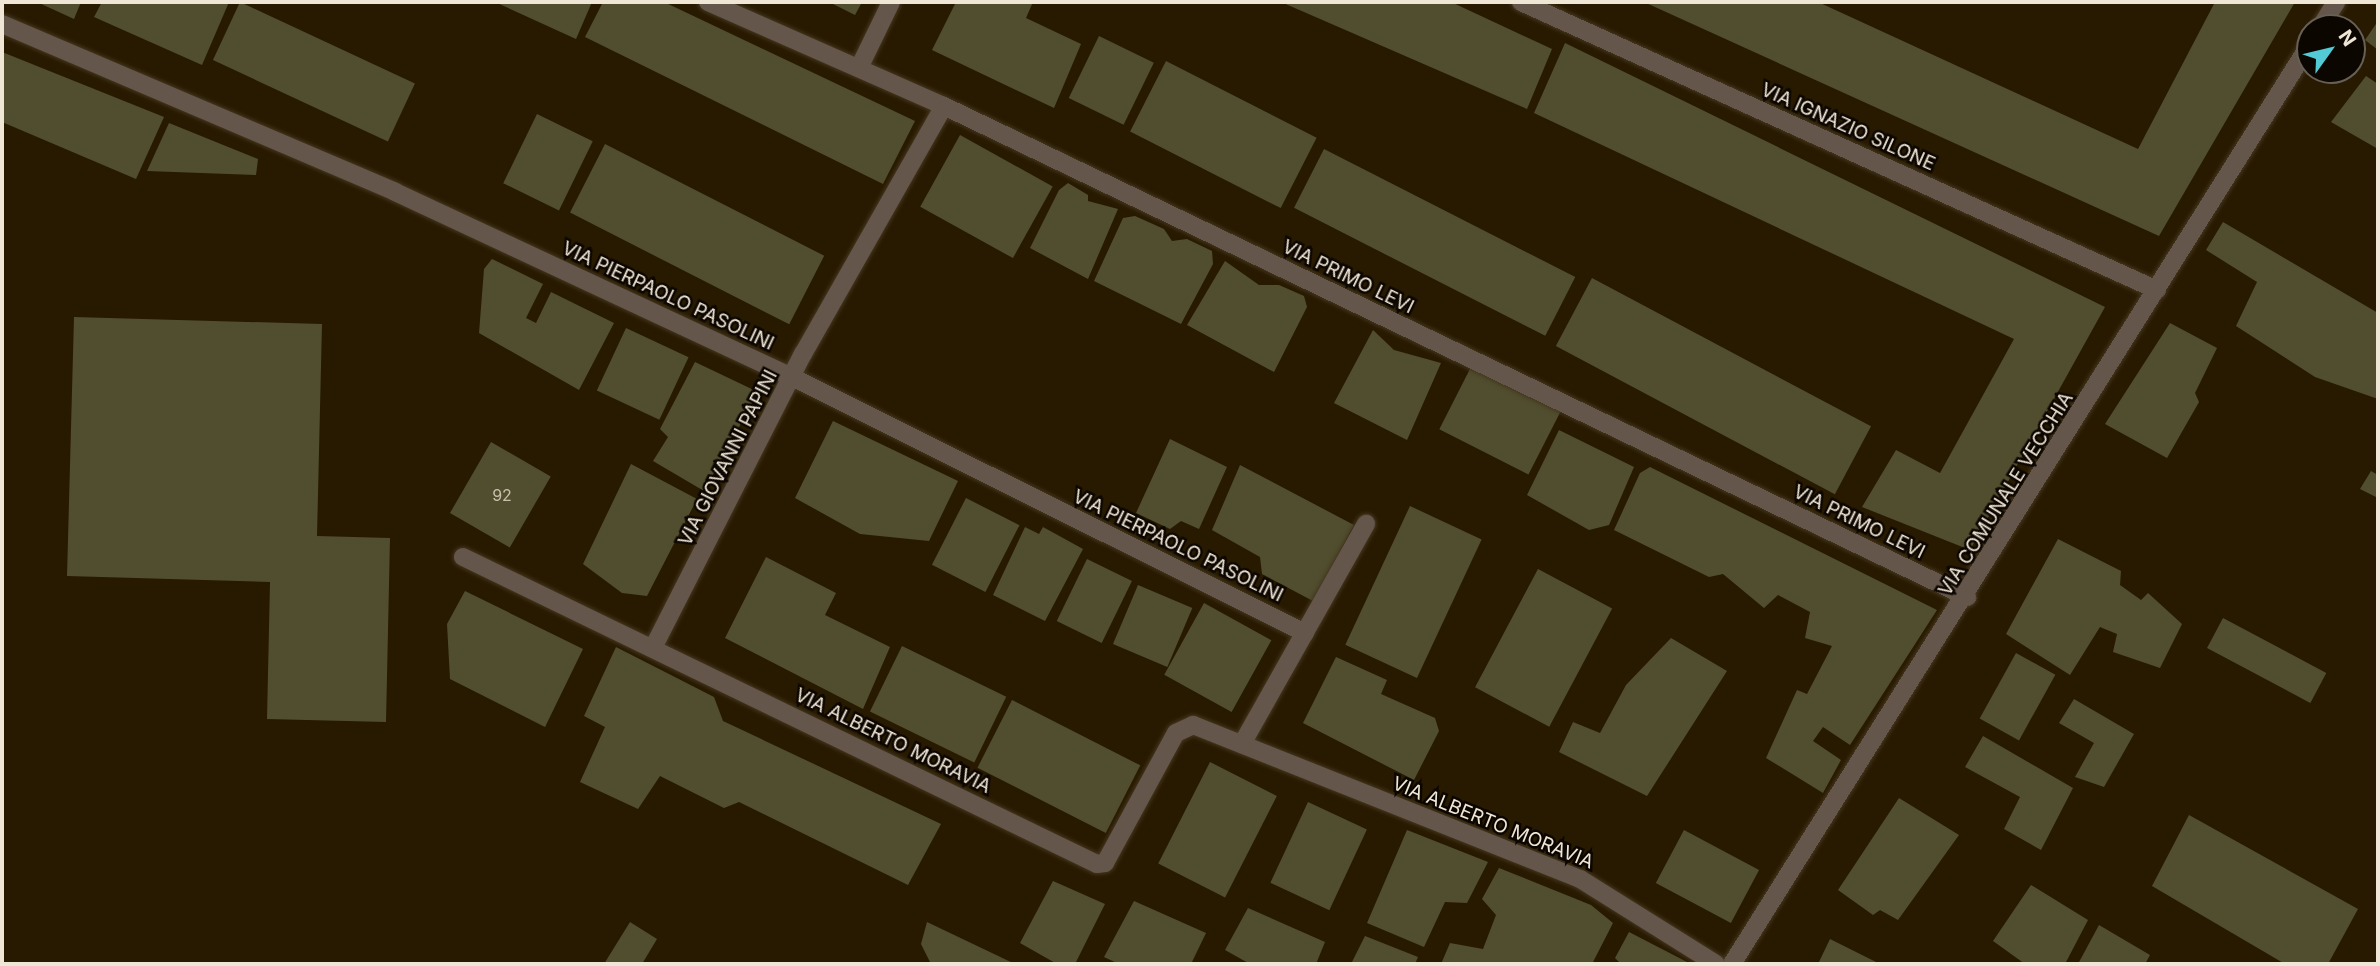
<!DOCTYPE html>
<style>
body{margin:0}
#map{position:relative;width:2380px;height:966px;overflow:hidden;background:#281a00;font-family:Inter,sans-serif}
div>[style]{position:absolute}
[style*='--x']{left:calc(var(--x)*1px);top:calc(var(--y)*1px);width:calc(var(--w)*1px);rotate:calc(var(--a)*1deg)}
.building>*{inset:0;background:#514e2f;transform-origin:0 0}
.roads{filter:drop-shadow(0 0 2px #44371e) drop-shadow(0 0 2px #44371e)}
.minor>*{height:18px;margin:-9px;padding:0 9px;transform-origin:9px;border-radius:9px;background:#65564b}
span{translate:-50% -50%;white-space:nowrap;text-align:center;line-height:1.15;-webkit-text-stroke:5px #0c0601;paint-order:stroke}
.number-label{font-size:16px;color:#c8c0ac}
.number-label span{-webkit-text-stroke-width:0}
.street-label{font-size:19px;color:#f0e6d6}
.frame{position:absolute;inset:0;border:4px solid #f0e6d6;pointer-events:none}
.north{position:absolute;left:2296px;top:14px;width:70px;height:70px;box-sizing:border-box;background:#0c0601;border:2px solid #676056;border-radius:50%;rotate:56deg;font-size:19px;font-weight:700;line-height:28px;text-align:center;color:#f0e6d6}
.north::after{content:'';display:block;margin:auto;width:24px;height:32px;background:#52cbd7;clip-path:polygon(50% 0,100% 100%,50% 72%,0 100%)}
</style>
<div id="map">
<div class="building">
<div style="clip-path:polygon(37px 2px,81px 2px,74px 19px)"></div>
<div style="clip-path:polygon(102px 2px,229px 2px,202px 65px,94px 17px)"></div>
<div style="left:240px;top:2px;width:193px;height:64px;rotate:25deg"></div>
<div style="clip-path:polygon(495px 2px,592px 2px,576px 39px)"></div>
<div style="clip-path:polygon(603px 2px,664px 2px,915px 121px,883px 184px,585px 37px)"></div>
<div style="clip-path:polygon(829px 2px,862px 2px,855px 15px)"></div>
<div style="clip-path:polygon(956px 2px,1033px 2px,1026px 18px,1081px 44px,1054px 108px,932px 50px)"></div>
<div style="clip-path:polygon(1281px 2px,1451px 2px,1552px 49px,1527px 109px)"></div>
<div style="clip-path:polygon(1644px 2px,1818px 2px,2138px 149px,2215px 2px,2295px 2px,2159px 236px)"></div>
<div style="clip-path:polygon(2378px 21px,2378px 50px,2365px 40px)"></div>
<div style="left:1099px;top:36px;width:61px;height:69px;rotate:26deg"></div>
<div style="clip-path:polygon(1565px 43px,2105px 307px,1970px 550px,1862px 507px,1896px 450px,1940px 473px,2014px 339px,1534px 113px)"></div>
<div style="clip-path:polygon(2px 52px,164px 117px,136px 179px,2px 122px)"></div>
<div style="left:1166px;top:61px;width:169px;height:79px;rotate:27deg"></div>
<div style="clip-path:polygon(2366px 76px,2378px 84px,2378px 149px,2331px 122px)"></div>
<div style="left:537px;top:114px;width:62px;height:77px;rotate:26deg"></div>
<div style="clip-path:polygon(169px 123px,258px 159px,256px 175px,147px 171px)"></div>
<div style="left:960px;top:135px;width:106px;height:82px;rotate:29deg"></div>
<div style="left:605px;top:144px;width:246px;height:77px;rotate:27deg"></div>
<div style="left:1324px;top:149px;width:282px;height:66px;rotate:27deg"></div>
<div style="clip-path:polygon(1068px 183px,1088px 195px,1088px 201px,1118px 209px,1088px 279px,1030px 248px,1059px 190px)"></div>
<div style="clip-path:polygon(1135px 216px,1164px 229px,1172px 241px,1187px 239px,1212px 251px,1213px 264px,1181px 324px,1094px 281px,1123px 218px)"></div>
<div style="clip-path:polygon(2223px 222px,2378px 313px,2378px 399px,2315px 377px,2236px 326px,2257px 282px,2206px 250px)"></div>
<div style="clip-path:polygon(492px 259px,543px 284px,526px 318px,536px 323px,551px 292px,614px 323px,579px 390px,479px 333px,484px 269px)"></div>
<div style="clip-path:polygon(1225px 261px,1259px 285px,1279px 285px,1304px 296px,1307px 307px,1274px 372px,1187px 325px)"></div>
<div style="left:1592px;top:278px;width:316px;height:77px;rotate:28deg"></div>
<div style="clip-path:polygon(74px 317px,322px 324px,317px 536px,390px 538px,386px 722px,267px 719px,270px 582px,67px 576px)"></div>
<div style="clip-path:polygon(2170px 323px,2217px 348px,2195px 393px,2199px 402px,2167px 458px,2105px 424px)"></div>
<div style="left:626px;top:328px;width:69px;height:69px;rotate:25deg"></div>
<div style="clip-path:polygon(1373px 330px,1394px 350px,1441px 363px,1407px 440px,1334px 403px)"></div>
<div style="clip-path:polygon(695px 362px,758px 392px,704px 491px,653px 461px,668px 437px,660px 429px)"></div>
<div style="left:1472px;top:365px;width:100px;height:72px;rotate:27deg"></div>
<div style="clip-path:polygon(833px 421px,958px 481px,929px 541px,860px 534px,795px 498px)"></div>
<div style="clip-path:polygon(1559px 430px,1634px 467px,1609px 525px,1589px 530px,1527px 495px)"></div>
<div style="clip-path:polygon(1170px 439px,1227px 467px,1199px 529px,1181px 521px,1170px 529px,1136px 513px)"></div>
<div style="left:491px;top:442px;width:69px;height:82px;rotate:30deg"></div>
<div style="clip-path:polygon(631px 464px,697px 499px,647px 596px,622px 593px,583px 564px)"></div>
<div style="clip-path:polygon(1240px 465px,1354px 525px,1313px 601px,1262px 574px,1260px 557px,1212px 530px)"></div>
<div style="clip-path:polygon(1650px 467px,1937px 610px,1850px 745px,1823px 727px,1813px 741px,1841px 760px,1823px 793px,1766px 758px,1797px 690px,1807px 694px,1832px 646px,1805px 638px,1810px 612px,1778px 595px,1764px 608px,1723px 574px,1709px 577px,1614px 530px,1640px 473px)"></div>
<div style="clip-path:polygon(2371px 471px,2378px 475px,2378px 498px,2360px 489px)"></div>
<div style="left:966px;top:498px;width:60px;height:75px;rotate:27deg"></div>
<div style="left:1410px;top:506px;width:79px;height:153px;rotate:25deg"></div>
<div style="clip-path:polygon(1025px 527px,1039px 534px,1043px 527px,1083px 549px,1045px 621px,993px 595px)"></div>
<div style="clip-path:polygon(2058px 539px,2121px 571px,2120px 585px,2141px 600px,2148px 593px,2182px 624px,2160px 668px,2113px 652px,2117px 634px,2100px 627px,2070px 675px,2006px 634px)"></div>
<div style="clip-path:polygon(766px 557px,836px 593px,825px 615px,890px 647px,863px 709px,725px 638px)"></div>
<div style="left:1087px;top:559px;width:50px;height:69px;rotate:26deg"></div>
<div style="left:1538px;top:569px;width:84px;height:134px;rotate:28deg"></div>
<div style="left:1138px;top:585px;width:59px;height:64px;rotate:23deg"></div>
<div style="clip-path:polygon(465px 591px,583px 649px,545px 727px,450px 679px,447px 624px)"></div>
<div style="left:1204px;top:603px;width:77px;height:82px;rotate:29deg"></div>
<div style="left:2223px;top:618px;width:117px;height:34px;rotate:28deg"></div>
<div style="clip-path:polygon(1671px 638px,1727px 671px,1647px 796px,1559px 752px,1573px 722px,1600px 733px,1626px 685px)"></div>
<div style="left:902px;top:646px;width:116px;height:73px;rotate:26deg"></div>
<div style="clip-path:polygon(616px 647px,714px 697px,723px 721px,941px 824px,908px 885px,739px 802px,724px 808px,660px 776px,638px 809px,580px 782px,605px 727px,584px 716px)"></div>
<div style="left:2016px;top:653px;width:45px;height:75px;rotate:29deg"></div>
<div style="clip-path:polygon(1336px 657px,1387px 680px,1381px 694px,1435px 718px,1439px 731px,1414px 780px,1303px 723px)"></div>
<div style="clip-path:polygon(2074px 699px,2134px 734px,2104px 787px,2075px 777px,2094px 743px,2059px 723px)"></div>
<div style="left:1012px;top:700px;width:144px;height:76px;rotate:27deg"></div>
<div style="clip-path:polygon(1983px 736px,2073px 788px,2041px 850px,2004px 829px,2020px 797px,1965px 767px)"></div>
<div style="left:1210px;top:762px;width:75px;height:114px;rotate:27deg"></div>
<div style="clip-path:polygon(1899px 798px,1959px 835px,1898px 920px,1880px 910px,1873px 915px,1838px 890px)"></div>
<div style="left:1308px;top:802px;width:65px;height:89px;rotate:25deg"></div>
<div style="clip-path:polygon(2189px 815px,2358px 909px,2328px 964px,2285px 964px,2152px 886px)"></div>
<div style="clip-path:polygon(1407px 830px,1488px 862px,1467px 903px,1445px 902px,1424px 947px,1367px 923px)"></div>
<div style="left:1684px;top:830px;width:85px;height:60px;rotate:28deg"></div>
<div style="clip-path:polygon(1499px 868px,1591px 905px,1613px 923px,1592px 964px,1441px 964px,1450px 943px,1483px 949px,1496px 915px,1482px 899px)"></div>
<div style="clip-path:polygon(1053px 881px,1105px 904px,1075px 964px,1057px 964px,1020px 943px)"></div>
<div style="clip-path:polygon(2031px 885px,2088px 920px,2065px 964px,2025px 964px,1993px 941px)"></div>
<div style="clip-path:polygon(1134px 901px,1206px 933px,1191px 964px,1119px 964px,1104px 957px)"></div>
<div style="clip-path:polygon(1248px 908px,1325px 942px,1316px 964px,1250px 964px,1225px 950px)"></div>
<div style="clip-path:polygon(630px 922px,657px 939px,642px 964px,604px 964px)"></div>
<div style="clip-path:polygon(927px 922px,1015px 964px,931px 964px,921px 944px)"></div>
<div style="clip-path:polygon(2099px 925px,2150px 955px,2145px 964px,2078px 964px)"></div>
<div style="clip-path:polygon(1629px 932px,1691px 964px,1621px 964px,1615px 958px)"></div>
<div style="clip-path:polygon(1365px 936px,1418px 957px,1415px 964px,1351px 964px)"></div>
<div style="clip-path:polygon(1830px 939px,1880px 964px,1818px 964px)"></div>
</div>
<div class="roads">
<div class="minor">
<div style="--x:708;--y:2;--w:258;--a:23.8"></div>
<div style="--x:944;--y:106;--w:1135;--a:25.64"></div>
<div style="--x:1521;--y:2;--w:698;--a:24.36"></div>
<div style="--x:2;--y:24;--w:427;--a:23.1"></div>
<div style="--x:395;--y:192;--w:440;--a:25"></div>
<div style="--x:794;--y:378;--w:571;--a:26.52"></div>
<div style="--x:2320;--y:28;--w:31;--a:-58"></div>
<div style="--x:859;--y:68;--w:73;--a:-64.1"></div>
<div style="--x:463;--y:557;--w:704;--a:25.84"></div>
<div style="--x:1097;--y:864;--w:8;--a:-7"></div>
<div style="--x:1105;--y:863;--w:148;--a:-61.4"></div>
<div style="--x:1176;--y:733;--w:19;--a:-25"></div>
<div style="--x:1193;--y:725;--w:417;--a:21.7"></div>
<div style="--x:1580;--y:879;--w:160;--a:32"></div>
<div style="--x:653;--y:648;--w:330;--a:-63"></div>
<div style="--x:803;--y:354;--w:285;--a:-60.4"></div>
<div style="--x:1242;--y:744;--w:253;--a:-60.6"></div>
<div style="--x:1732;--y:964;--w:1087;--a:-57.86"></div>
</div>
</div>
<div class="number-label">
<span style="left:502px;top:495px">92</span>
</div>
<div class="street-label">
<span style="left:1848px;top:127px;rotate:24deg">VIA IGNAZIO SILONE</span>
<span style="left:1348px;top:277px;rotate:26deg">VIA PRIMO LEVI</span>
<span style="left:668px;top:296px;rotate:25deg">VIA PIERPAOLO PASOLINI</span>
<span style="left:728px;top:458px;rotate:-63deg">VIA GIOVANNI PAPINI</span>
<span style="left:2006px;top:494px;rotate:-58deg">VIA COMUNALE VECCHIA</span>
<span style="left:1859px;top:522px;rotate:26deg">VIA PRIMO LEVI</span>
<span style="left:1178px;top:546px;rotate:26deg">VIA PIERPAOLO PASOLINI</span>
<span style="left:893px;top:741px;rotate:26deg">VIA ALBERTO MORAVIA</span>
<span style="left:1493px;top:823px;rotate:22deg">VIA ALBERTO MORAVIA</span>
</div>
<div class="frame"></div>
<div class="north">N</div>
</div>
